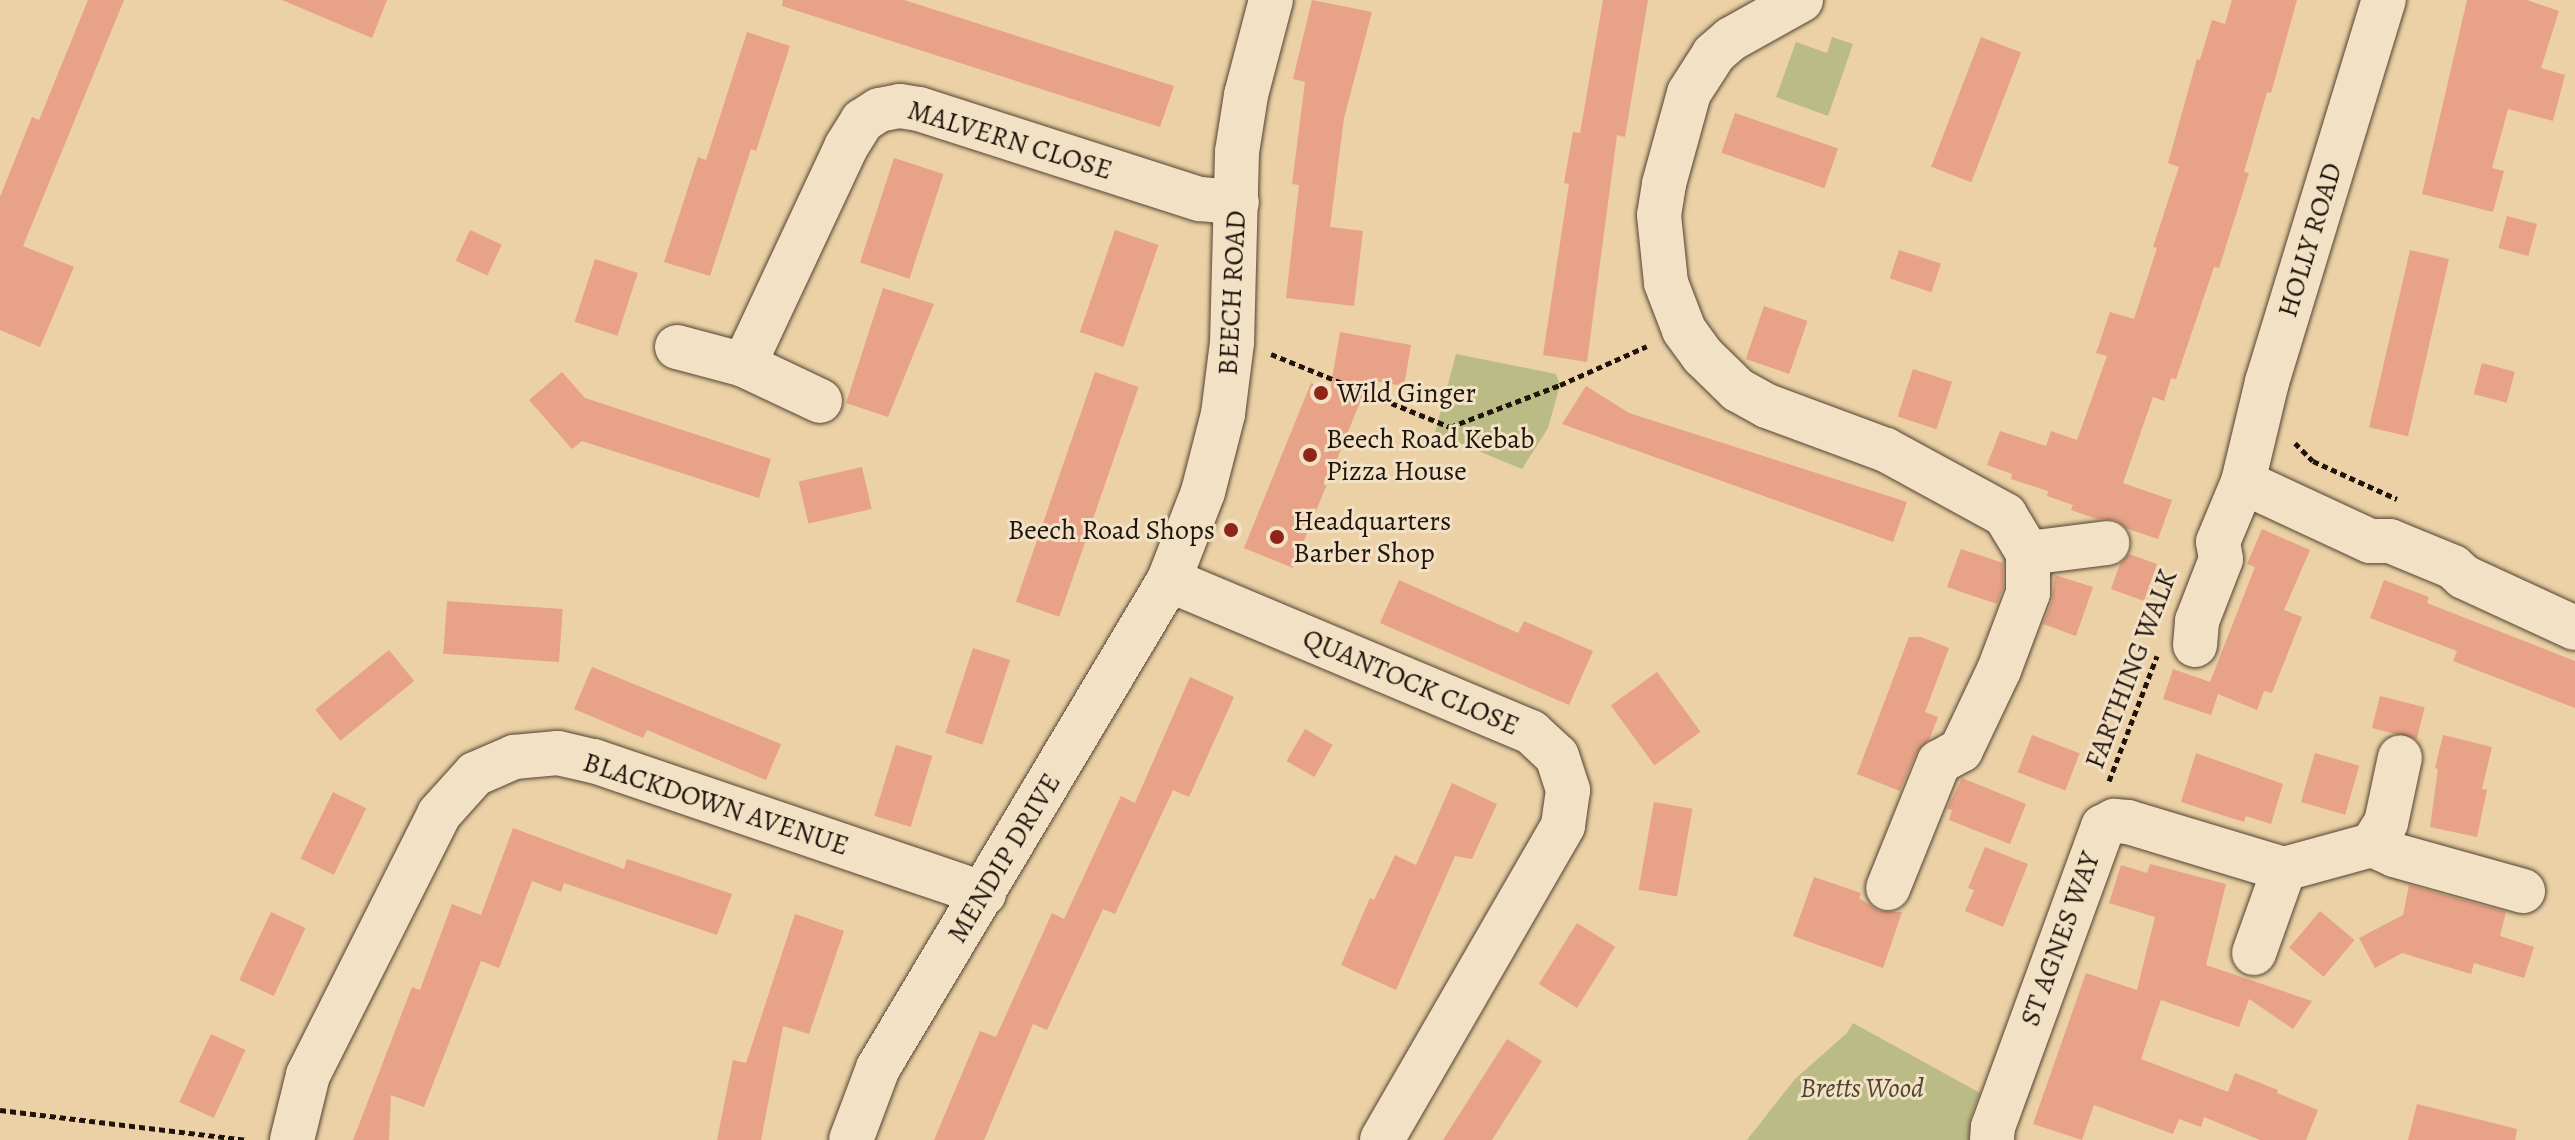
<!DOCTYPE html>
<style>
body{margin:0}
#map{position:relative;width:2575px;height:1140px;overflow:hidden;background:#ebd1a5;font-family:Alegreya,serif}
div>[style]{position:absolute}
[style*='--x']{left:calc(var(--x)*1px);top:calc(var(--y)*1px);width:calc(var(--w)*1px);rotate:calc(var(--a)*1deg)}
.green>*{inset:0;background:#babb85}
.building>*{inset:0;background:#e7a287;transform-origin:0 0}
.path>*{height:5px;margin-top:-2.5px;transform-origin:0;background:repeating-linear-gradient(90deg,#20140d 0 6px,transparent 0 10px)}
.roads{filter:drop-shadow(0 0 2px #534333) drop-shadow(0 0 2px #534333)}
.minor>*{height:44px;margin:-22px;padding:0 22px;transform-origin:22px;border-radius:22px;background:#f2e1c4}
.dots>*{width:22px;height:22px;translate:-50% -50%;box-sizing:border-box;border:4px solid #f2e1c4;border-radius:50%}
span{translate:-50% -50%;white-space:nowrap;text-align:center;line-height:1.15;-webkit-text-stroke:6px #f2e1c4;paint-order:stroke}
.street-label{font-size:28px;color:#20140d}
.poi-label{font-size:28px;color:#20140d}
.left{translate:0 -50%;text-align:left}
.right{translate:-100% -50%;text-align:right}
.park-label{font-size:28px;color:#4e4631;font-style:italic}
</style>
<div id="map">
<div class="green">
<div style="clip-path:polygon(1832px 37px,1853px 44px,1828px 116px,1776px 97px,1796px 42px,1827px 53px)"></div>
<div style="clip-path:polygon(1456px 354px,1556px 374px,1560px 385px,1548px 428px,1522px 469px,1435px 433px)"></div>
<div style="clip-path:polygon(1853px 1023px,1980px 1093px,1970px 1119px,1969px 1140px,1747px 1140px,1795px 1079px,1847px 1033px)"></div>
</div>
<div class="building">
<div style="clip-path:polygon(88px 0,124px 0,23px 246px,74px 267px,40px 347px,0 330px,0 197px,32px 117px,39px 120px)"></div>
<div style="clip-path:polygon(282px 0,387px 0,372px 38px)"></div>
<div style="clip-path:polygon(783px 0,904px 0,1174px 86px,1160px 127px,782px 6px)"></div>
<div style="clip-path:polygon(1312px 0,1372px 12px,1344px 118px,1330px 227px,1363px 231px,1354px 306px,1286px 298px,1299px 185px,1292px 184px,1305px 82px,1293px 79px)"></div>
<div style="clip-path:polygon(1603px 0,1648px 0,1625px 137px,1617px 135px,1587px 362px,1543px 355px,1569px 184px,1564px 183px,1573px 132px,1580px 133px)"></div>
<div style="clip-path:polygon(2232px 0,2297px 0,2271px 93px,2267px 92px,2244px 172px,2249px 173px,2219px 268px,2214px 267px,2176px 379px,2171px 378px,2164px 401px,2153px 397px,2123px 483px,2172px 500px,2158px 539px,2128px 529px,2116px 520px,2097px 519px,2071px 510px,2073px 505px,2047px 496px,2048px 491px,2011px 479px,2012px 474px,1987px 465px,2000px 431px,2046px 446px,2051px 431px,2077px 440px,2107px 356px,2096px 353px,2110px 312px,2134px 319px,2157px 248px,2153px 247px,2179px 167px,2168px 163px,2197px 59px,2200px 60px,2212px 20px,2225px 24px)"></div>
<div style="clip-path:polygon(2467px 0,2527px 0,2559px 11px,2541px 68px,2565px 75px,2553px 121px,2508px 109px,2492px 168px,2504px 171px,2493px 212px,2422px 194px)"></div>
<div style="clip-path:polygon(747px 32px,790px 46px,756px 151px,751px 149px,710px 276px,664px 262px,698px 157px,706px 160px)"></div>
<div style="left:1981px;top:37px;width:43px;height:139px;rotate:21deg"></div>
<div style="left:1735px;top:113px;width:109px;height:42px;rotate:19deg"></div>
<div style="left:894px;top:158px;width:52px;height:110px;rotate:18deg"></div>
<div style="left:2507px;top:216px;width:31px;height:33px;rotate:15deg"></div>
<div style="left:470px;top:230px;width:35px;height:34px;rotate:25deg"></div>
<div style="left:1115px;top:230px;width:46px;height:108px;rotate:19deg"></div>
<div style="left:1899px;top:250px;width:44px;height:30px;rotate:18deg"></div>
<div style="left:2410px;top:250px;width:40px;height:182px;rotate:13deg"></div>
<div style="left:595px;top:259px;width:45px;height:66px;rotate:18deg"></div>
<div style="clip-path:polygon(883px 288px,934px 304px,888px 417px,846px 403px)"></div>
<div style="left:1764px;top:306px;width:46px;height:56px;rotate:19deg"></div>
<div style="clip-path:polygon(1340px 332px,1411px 345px,1404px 386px,1369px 380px,1293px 568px,1244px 548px,1311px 383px,1330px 391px)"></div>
<div style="left:2482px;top:363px;width:34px;height:32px;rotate:15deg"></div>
<div style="left:1913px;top:369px;width:41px;height:50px;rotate:18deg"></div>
<div style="clip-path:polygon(562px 372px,585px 398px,771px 459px,759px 498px,582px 441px,572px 449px,529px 400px)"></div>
<div style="left:1095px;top:372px;width:46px;height:243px;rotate:19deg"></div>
<div style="clip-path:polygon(1586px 386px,1629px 413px,1907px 502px,1893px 542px,1562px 424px)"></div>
<div style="left:862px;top:467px;width:43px;height:65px;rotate:77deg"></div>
<div style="clip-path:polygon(2262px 529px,2310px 550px,2284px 610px,2302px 617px,2272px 693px,2264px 691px,2257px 710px,2218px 694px,2211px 715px,2163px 699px,2173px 669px,2210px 682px,2255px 567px,2247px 564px)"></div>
<div style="clip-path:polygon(1961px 549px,2003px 563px,2003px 588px,1997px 604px,1947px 587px)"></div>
<div style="clip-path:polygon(2129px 554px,2157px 564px,2144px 601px,2111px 589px,2120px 564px)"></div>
<div style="clip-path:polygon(2055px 575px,2093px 587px,2076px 636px,2043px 624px,2052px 601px)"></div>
<div style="clip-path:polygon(1399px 580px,1518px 633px,1524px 621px,1593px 651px,1569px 705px,1380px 623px)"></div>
<div style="clip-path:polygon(2384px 580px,2429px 597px,2427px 603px,2575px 661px,2575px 708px,2453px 661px,2457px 651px,2370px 618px)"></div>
<div style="left:447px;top:601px;width:116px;height:53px;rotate:4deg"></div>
<div style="clip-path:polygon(1909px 637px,1921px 637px,1949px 648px,1925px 712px,1938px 717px,1930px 738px,1916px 753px,1900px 791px,1857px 774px)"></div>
<div style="left:973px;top:648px;width:39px;height:89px;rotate:18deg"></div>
<div style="left:389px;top:650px;width:40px;height:95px;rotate:51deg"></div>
<div style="clip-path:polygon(592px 667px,781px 744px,766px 780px,647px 730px,643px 738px,574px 709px)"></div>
<div style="left:1657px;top:672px;width:74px;height:57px;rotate:54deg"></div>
<div style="clip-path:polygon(1190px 677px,1234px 697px,1189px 797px,1173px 790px,1115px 914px,1103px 909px,1047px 1030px,1033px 1024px,984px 1140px,934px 1140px,980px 1031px,996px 1037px,1052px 913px,1064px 919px,1121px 796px,1135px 803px)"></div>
<div style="left:2380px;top:696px;width:46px;height:33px;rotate:14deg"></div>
<div style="left:1305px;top:729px;width:32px;height:37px;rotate:30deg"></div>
<div style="left:2032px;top:735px;width:51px;height:40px;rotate:21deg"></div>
<div style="clip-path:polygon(2443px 735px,2492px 747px,2482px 789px,2487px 790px,2477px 837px,2430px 827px,2438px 769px,2435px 768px)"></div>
<div style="left:896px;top:745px;width:38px;height:74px;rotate:17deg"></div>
<div style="clip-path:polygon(2196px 753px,2283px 784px,2271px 824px,2246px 816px,2244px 822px,2181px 802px)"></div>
<div style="left:2315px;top:753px;width:46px;height:51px;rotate:16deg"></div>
<div style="clip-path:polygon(1962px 778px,2026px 804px,2010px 844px,1949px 820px,1952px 810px,1947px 809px)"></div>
<div style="clip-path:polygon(1452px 783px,1497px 804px,1472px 859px,1455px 856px,1396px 990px,1341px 965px,1370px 898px,1374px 900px,1395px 855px,1416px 865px)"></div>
<div style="left:333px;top:792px;width:37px;height:74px;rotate:26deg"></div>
<div style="left:1654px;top:802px;width:39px;height:89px;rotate:10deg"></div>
<div style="clip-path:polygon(513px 828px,624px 869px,627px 859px,732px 894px,717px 935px,564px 883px,561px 892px,532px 881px,499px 968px,481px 961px,424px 1107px,391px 1095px,389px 1140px,353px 1140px,412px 987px,420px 990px,452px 904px,481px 915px)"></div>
<div style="clip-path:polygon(1985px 847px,2028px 864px,2003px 927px,1965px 911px,1974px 890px,1968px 888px)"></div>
<div style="clip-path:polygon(2150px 864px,2226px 884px,2206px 965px,2312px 1001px,2293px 1029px,2249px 999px,2239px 1027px,2161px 1000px,2141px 1059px,2228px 1092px,2235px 1073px,2278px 1090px,2277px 1093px,2318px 1110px,2306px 1140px,2260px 1140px,2204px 1117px,2201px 1127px,2179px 1119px,2173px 1134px,2094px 1105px,2082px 1140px,2033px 1124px,2086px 973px,2137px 990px,2155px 917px,2109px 903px,2121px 865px,2147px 873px)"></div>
<div style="clip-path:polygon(1814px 877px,1861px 893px,1859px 898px,1879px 911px,1902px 912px,1883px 968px,1793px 936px)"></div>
<div style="clip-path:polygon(2409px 885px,2506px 912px,2500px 936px,2534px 947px,2524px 978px,2474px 963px,2471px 974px,2402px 953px,2375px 968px,2359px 938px,2403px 915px)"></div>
<div style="left:2320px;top:911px;width:45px;height:48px;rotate:40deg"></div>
<div style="left:271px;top:912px;width:38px;height:75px;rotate:25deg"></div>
<div style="clip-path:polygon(795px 914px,844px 931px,809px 1034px,783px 1026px,761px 1140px,717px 1140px,733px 1060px,746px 1063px)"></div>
<div style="left:1577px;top:923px;width:45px;height:72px;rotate:32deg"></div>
<div style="left:211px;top:1034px;width:38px;height:75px;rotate:25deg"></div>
<div style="clip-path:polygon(1507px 1039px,1542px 1061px,1492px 1140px,1443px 1140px)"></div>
<div style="clip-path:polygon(2417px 1104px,2517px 1129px,2515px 1140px,2408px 1140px)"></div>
</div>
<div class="path">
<div style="--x:1271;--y:354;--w:193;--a:22.2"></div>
<div style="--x:1450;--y:427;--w:118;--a:-20.9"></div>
<div style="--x:1560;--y:385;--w:95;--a:-24.1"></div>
<div style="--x:2295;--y:443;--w:25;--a:45"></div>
<div style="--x:2313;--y:461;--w:92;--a:24.3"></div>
<div style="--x:2109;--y:781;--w:134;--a:-69"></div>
<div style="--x:0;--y:1110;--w:249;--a:6.9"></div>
</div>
<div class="roads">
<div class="minor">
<div style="--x:1801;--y:0;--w:80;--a:150.9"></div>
<div style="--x:1731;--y:39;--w:23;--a:139"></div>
<div style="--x:1714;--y:54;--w:46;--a:122.7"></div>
<div style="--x:1689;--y:93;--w:94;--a:105.4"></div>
<div style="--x:1664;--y:184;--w:31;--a:99"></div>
<div style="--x:1659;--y:215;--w:68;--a:84.1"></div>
<div style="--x:1666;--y:283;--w:50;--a:69"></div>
<div style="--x:1684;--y:330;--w:32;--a:54"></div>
<div style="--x:1703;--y:356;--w:49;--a:44.2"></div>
<div style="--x:1738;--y:390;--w:33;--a:29"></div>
<div style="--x:1767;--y:406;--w:127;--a:20.3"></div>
<div style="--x:1886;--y:450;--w:136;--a:28.6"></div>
<div style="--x:2005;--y:515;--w:44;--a:58.8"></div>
<div style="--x:2028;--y:553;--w:40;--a:90"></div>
<div style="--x:2028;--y:593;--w:82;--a:110.6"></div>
<div style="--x:1999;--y:670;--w:89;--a:115.4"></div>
<div style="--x:1961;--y:750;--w:25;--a:151"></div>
<div style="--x:1939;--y:762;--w:136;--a:112"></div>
<div style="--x:677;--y:347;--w:69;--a:15"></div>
<div style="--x:744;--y:365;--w:241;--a:-64.9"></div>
<div style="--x:846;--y:147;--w:31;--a:-58"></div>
<div style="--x:862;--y:121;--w:20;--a:-33"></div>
<div style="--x:879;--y:110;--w:21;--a:-11"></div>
<div style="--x:900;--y:106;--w:19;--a:9"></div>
<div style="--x:919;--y:109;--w:295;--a:17.8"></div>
<div style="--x:1200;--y:199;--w:37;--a:5"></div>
<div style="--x:744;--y:365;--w:84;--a:25.3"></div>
<div style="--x:2243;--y:482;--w:140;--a:24.9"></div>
<div style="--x:2370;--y:541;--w:20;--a:0"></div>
<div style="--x:2390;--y:541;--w:68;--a:22.4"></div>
<div style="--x:2453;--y:567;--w:15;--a:42"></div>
<div style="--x:2464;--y:577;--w:122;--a:24.7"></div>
<div style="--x:2028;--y:553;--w:80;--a:-7.2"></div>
<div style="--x:1169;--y:580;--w:393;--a:22.8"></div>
<div style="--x:1531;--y:732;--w:35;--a:43"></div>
<div style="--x:1557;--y:756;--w:36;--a:72"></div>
<div style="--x:1568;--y:790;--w:36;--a:98"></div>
<div style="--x:1563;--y:826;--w:362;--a:120"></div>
<div style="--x:2195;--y:645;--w:24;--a:-85"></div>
<div style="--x:2197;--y:621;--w:66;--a:-68.8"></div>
<div style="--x:2221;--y:559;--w:17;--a:-100"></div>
<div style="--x:2218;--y:542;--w:65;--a:-67.4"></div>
<div style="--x:2243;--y:482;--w:103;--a:-76.5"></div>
<div style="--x:2267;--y:382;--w:400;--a:-73"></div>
<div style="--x:2372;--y:845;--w:24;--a:24"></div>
<div style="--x:2394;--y:855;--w:134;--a:15.6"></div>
<div style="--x:2254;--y:953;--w:89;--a:-70.3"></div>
<div style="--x:292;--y:1140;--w:67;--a:-76.2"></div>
<div style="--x:308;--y:1075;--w:292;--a:-63.3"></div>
<div style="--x:439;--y:814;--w:54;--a:-48"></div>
<div style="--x:475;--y:774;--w:43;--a:-23.6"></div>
<div style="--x:514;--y:757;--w:44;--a:-5.2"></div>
<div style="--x:558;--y:753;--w:37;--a:13"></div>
<div style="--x:594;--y:761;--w:412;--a:18.8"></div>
<div style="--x:851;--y:1140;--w:77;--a:-69.4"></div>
<div style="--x:878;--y:1068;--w:568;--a:-59.19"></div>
<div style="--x:1169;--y:580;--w:94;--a:-68.9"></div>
<div style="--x:1203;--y:492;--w:81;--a:-75.6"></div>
<div style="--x:1223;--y:414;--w:72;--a:-82.8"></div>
<div style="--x:1232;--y:343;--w:191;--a:-88.5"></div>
<div style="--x:1237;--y:152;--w:58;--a:-81"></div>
<div style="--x:1246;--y:95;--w:98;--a:-75.3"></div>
<div style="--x:1992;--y:1140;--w:13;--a:-86"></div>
<div style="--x:1993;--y:1127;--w:320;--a:-69.9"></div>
<div style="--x:2103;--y:827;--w:13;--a:-29"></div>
<div style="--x:2114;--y:821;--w:14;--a:4"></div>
<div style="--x:2128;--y:822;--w:163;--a:16.8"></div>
<div style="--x:2284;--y:869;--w:91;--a:-15.3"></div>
<div style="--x:2372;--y:845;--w:26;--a:-58"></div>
<div style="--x:2386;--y:823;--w:67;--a:-78"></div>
</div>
</div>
<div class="dots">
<div style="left:1321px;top:393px;background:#8f2418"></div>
<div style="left:1310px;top:455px;background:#8f2418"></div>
<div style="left:1231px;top:530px;background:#8f2418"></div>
<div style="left:1277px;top:537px;background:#8f2418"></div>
</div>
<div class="street-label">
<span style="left:1010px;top:140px;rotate:17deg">MALVERN CLOSE</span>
<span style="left:2310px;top:240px;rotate:-73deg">HOLLY ROAD</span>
<span style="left:1232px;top:293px;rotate:-87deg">BEECH ROAD</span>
<span style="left:2131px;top:669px;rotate:-69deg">FARTHING WALK</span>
<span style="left:1411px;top:682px;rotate:23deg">QUANTOCK CLOSE</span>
<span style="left:716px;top:804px;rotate:18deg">BLACKDOWN AVENUE</span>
<span style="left:1004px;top:858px;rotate:-59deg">MENDIP DRIVE</span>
<span style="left:2060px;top:939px;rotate:-70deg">ST AGNES WAY</span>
</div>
<div class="poi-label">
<span class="left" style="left:1337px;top:393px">Wild Ginger</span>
<span class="left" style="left:1326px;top:455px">Beech Road Kebab<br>Pizza House</span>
<span class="left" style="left:1293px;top:537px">Headquarters<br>Barber Shop</span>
<span class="right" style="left:1215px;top:530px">Beech Road Shops</span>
</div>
<div class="park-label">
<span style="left:1862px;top:1088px">Bretts Wood</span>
</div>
</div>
